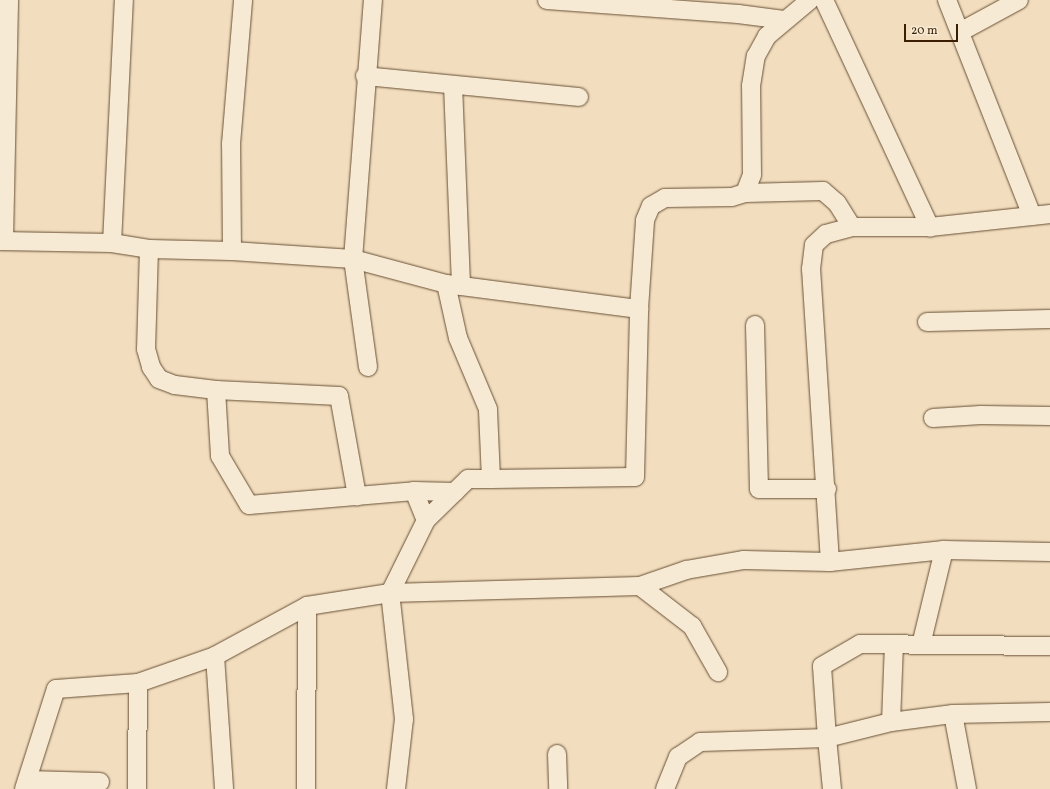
<!DOCTYPE html>
<style>
body{margin:0}
#map{position:relative;width:1050px;height:789px;overflow:hidden;background:#f2debf;font-family:Vollkorn,serif}
div>[style]{position:absolute}
[style*='--x']{left:calc(var(--x)*1px);top:calc(var(--y)*1px);width:calc(var(--w)*1px);rotate:calc(var(--a)*1deg)}
.roads{filter:drop-shadow(0 0 1px #694f34) drop-shadow(0 0 1px #694f34)}
.street>*{height:18px;margin:-9px;padding:0 9px;transform-origin:9px;border-radius:9px;background:#f7ead5}
span{translate:-50% -50%;white-space:nowrap;text-align:center;line-height:1.15;-webkit-text-stroke:3px #f7ead5;paint-order:stroke}
.scale{position:absolute;left:904px;top:24px;width:54px;height:18px;box-sizing:border-box;border:2px solid #3b1f05;border-top:0;padding-left:5px;font-size:12px;line-height:14px;white-space:nowrap;color:#3b1f05;-webkit-text-stroke:3px #f7ead5;paint-order:stroke}
</style>
<div id="map">
<div class="roads">
<div class="street">
<div style="--x:547;--y:0;--w:192;--a:4.2"></div>
<div style="--x:738;--y:14;--w:46;--a:7.4"></div>
<div style="--x:824;--y:0;--w:251;--a:65"></div>
<div style="--x:947;--y:0;--w:232;--a:68.5"></div>
<div style="--x:960;--y:32;--w:67;--a:-28.5"></div>
<div style="--x:365;--y:76;--w:215;--a:5.6"></div>
<div style="--x:453;--y:85;--w:201;--a:87.7"></div>
<div style="--x:745;--y:193;--w:78;--a:-1.5"></div>
<div style="--x:823;--y:191;--w:18;--a:41"></div>
<div style="--x:837;--y:203;--w:28;--a:58"></div>
<div style="--x:0;--y:241;--w:112;--a:1"></div>
<div style="--x:112;--y:243;--w:37;--a:9"></div>
<div style="--x:149;--y:249;--w:83;--a:1.4"></div>
<div style="--x:232;--y:251;--w:121;--a:3.8"></div>
<div style="--x:353;--y:259;--w:96;--a:15"></div>
<div style="--x:446;--y:284;--w:195;--a:7.4"></div>
<div style="--x:4;--y:241;--w:241;--a:-88.8"></div>
<div style="--x:112;--y:243;--w:243;--a:-87.2"></div>
<div style="--x:149;--y:249;--w:100;--a:91.7"></div>
<div style="--x:146;--y:349;--w:19;--a:74"></div>
<div style="--x:151;--y:367;--w:14;--a:56"></div>
<div style="--x:159;--y:379;--w:17;--a:21"></div>
<div style="--x:175;--y:385;--w:41;--a:7"></div>
<div style="--x:216;--y:390;--w:123;--a:2.8"></div>
<div style="--x:339;--y:396;--w:102;--a:79.8"></div>
<div style="--x:232;--y:251;--w:107;--a:-90.5"></div>
<div style="--x:231;--y:144;--w:144;--a:-85.2"></div>
<div style="--x:927;--y:322;--w:123;--a:-1.4"></div>
<div style="--x:755;--y:325;--w:164;--a:88.6"></div>
<div style="--x:759;--y:489;--w:68;--a:0"></div>
<div style="--x:368;--y:367;--w:109;--a:-97.9"></div>
<div style="--x:353;--y:259;--w:260;--a:-85.6"></div>
<div style="--x:216;--y:390;--w:66;--a:86.5"></div>
<div style="--x:220;--y:456;--w:57;--a:59.4"></div>
<div style="--x:249;--y:505;--w:166;--a:-4.8"></div>
<div style="--x:414;--y:491;--w:31;--a:68"></div>
<div style="--x:933;--y:418;--w:48;--a:-3.6"></div>
<div style="--x:981;--y:415;--w:69;--a:0.8"></div>
<div style="--x:491;--y:479;--w:144;--a:-0.8"></div>
<div style="--x:635;--y:477;--w:168;--a:-88.6"></div>
<div style="--x:639;--y:309;--w:89;--a:-86.1"></div>
<div style="--x:645;--y:220;--w:15;--a:-67"></div>
<div style="--x:651;--y:206;--w:16;--a:-30"></div>
<div style="--x:665;--y:198;--w:67;--a:-0.9"></div>
<div style="--x:732;--y:197;--w:14;--a:-17"></div>
<div style="--x:745;--y:193;--w:19;--a:-69"></div>
<div style="--x:752;--y:175;--w:89;--a:-90.6"></div>
<div style="--x:751;--y:86;--w:30;--a:-81"></div>
<div style="--x:756;--y:56;--w:23;--a:-61"></div>
<div style="--x:767;--y:36;--w:56;--a:-39.9"></div>
<div style="--x:414;--y:491;--w:41;--a:1.4"></div>
<div style="--x:944;--y:550;--w:106;--a:1.1"></div>
<div style="--x:640;--y:586;--w:49;--a:-19.2"></div>
<div style="--x:686;--y:570;--w:59;--a:-9.8"></div>
<div style="--x:744;--y:560;--w:86;--a:1.3"></div>
<div style="--x:921;--y:645;--w:98;--a:-76.4"></div>
<div style="--x:944;--y:550;--w:115;--a:174"></div>
<div style="--x:830;--y:562;--w:294;--a:-93.7"></div>
<div style="--x:811;--y:269;--w:24;--a:-83"></div>
<div style="--x:814;--y:245;--w:16;--a:-43"></div>
<div style="--x:826;--y:234;--w:27;--a:-15"></div>
<div style="--x:852;--y:227;--w:78;--a:0"></div>
<div style="--x:930;--y:227;--w:121;--a:-6.2"></div>
<div style="--x:215;--y:656;--w:133;--a:86.1"></div>
<div style="--x:953;--y:714;--w:76;--a:79.4"></div>
<div style="--x:891;--y:722;--w:63;--a:-7.4"></div>
<div style="--x:953;--y:714;--w:97;--a:-1.2"></div>
<div style="--x:557;--y:754;--w:35;--a:88"></div>
<div style="--x:27;--y:780;--w:73;--a:1.6"></div>
<div style="--x:24;--y:789;--w:105;--a:-72.3"></div>
<div style="--x:56;--y:689;--w:82;--a:-4.2"></div>
<div style="--x:138;--y:683;--w:82;--a:-19.3"></div>
<div style="--x:215;--y:656;--w:105;--a:-28.5"></div>
<div style="--x:307;--y:606;--w:84;--a:-8.9"></div>
<div style="--x:390;--y:593;--w:250;--a:-1.6"></div>
<div style="--x:640;--y:586;--w:66;--a:37.6"></div>
<div style="--x:692;--y:626;--w:53;--a:60.5"></div>
<div style="--x:137;--y:789;--w:106;--a:-89.5"></div>
<div style="--x:306;--y:789;--w:183;--a:-89.7"></div>
<div style="--x:396;--y:789;--w:70;--a:-83.5"></div>
<div style="--x:404;--y:719;--w:127;--a:-96.3"></div>
<div style="--x:390;--y:593;--w:81;--a:-63.7"></div>
<div style="--x:426;--y:520;--w:59;--a:-44.3"></div>
<div style="--x:468;--y:479;--w:23;--a:0"></div>
<div style="--x:491;--y:479;--w:70;--a:-92.5"></div>
<div style="--x:488;--y:409;--w:77;--a:-112.9"></div>
<div style="--x:458;--y:338;--w:55;--a:-102.5"></div>
<div style="--x:665;--y:789;--w:35;--a:-68"></div>
<div style="--x:678;--y:757;--w:27;--a:-34"></div>
<div style="--x:700;--y:742;--w:127;--a:-1.8"></div>
<div style="--x:827;--y:738;--w:72;--a:-94"></div>
<div style="--x:822;--y:666;--w:44;--a:-30.1"></div>
<div style="--x:860;--y:644;--w:190;--a:0.6"></div>
<div style="--x:832;--y:789;--w:51;--a:-95.6"></div>
<div style="--x:827;--y:738;--w:66;--a:-14"></div>
<div style="--x:891;--y:722;--w:77;--a:-87.8"></div>
</div>
</div>
<div class="scale">20 m</div>
</div>
